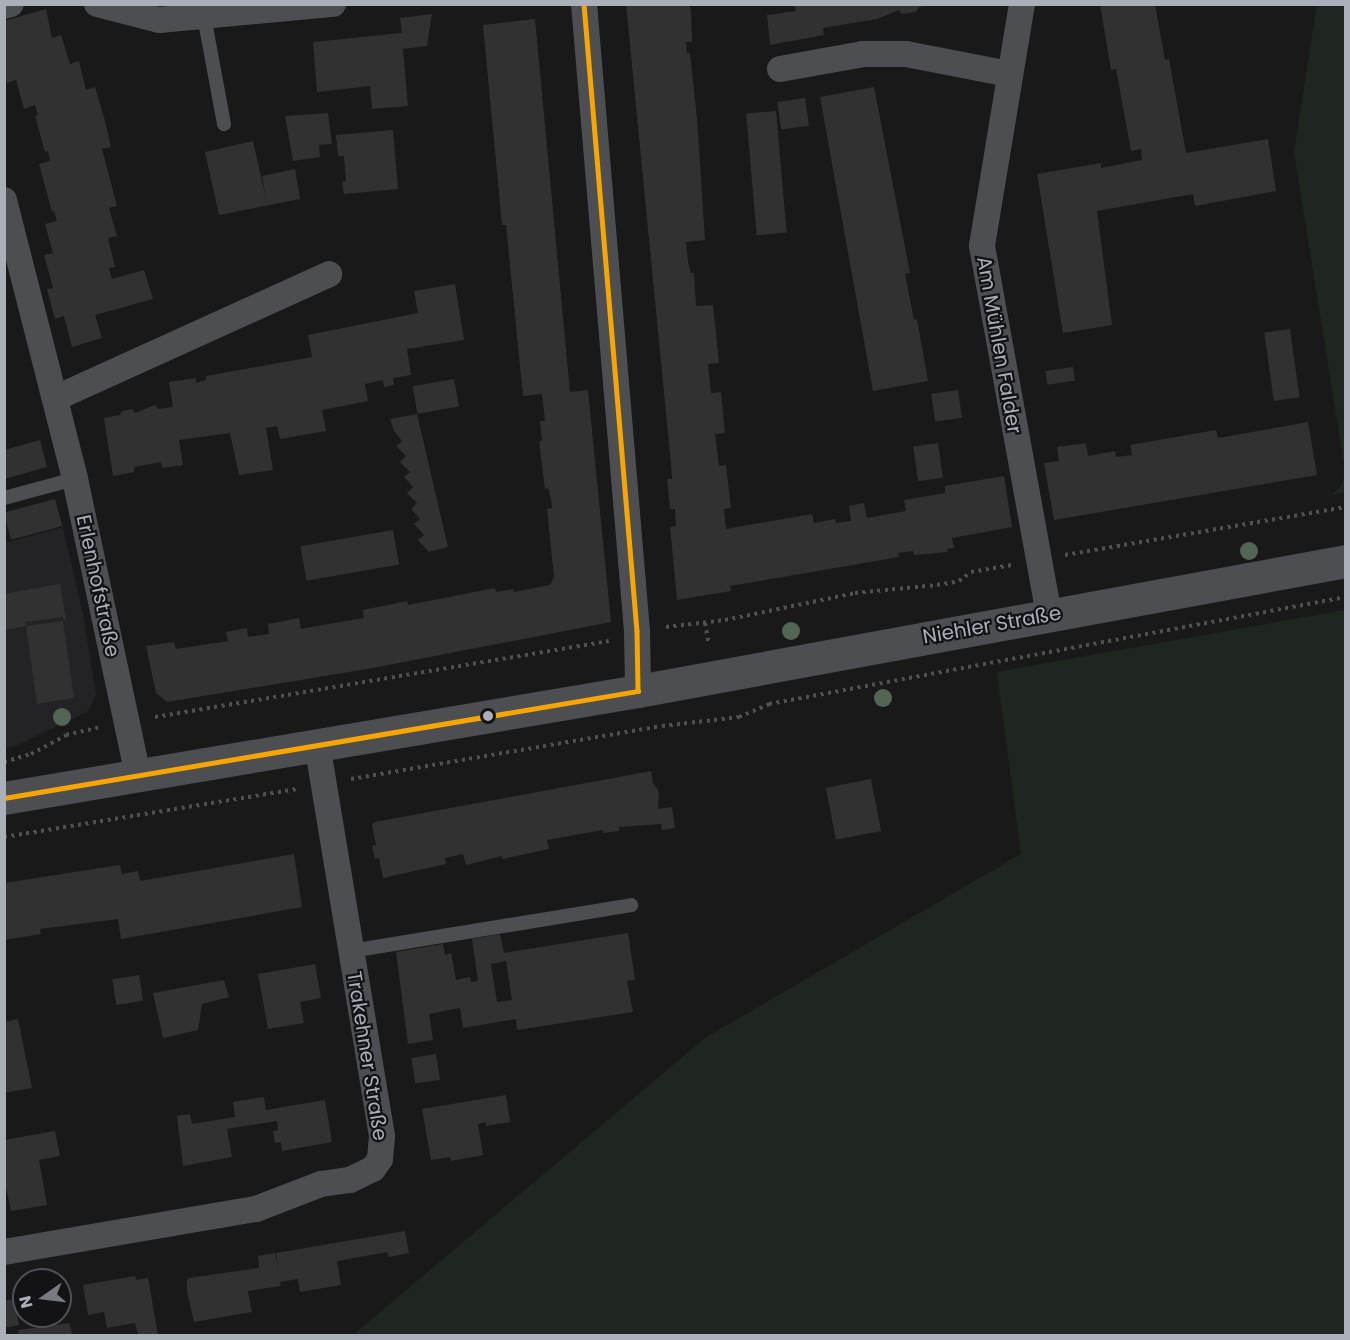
<!DOCTYPE html>
<meta charset="utf-8">
<style>
body{margin:0}
#map{position:relative;width:1350px;height:1340px;overflow:hidden;background:#191919;font-family:Poppins,sans-serif}
div>[style]{position:absolute}
[style*='--x']{left:calc(var(--x)*1px);top:calc(var(--y)*1px);width:calc(var(--w)*1px);rotate:calc(var(--a)*1deg)}
.built>*{inset:0;background:#232325}
.green>*{inset:0;background:#1f2620}
.building>*{inset:0;background:#313131;transform-origin:0 0}
.path>*{height:4px;margin-top:-2px;transform-origin:0;background:repeating-linear-gradient(90deg,#4f5054 0 3px,transparent 0 7.5px)}
.service>*{height:14px;margin:-7px;padding:0 7px;transform-origin:7px;border-radius:7px;background:#4d4e52}
.minor>*{height:26px;margin:-13px;padding:0 13px;transform-origin:13px;border-radius:13px;background:#4d4e52}
.tertiary>*{height:33px;margin:-16.5px;padding:0 16.5px;transform-origin:16.5px;border-radius:16.5px;background:#4d4e52}
.bus-1>*{height:4.5px;margin:-2.25px;padding:0 2.25px;transform-origin:2.25px;border-radius:2.25px;background:#f7a600}
.trees>*{width:18px;height:18px;margin:-9px;border-radius:50%;background:#536554}
.dots>*{width:16px;height:16px;translate:-50% -50%;box-sizing:border-box;border:3px solid #131315;border-radius:50%}
span{translate:-50% -50%;white-space:nowrap;text-align:center;line-height:1.15;-webkit-text-stroke:4.5px #131315;paint-order:stroke}
.street-label{font-size:20px;color:#abafba}
.frame{position:absolute;inset:0;border:6px solid #abafba;pointer-events:none}
.north{position:absolute;left:12px;top:1268px;width:60px;height:60px;box-sizing:border-box;background:#131315;border:2px solid #505157;border-radius:50%;rotate:256deg;font-size:16px;font-weight:700;line-height:24px;text-align:center;color:#abafba}
.north::after{content:'';display:block;margin:auto;width:21px;height:27px;background:#787a82;clip-path:polygon(50% 0,100% 100%,50% 72%,0 100%)}
</style>
<div id="map">
<div class="built">
<div style="clip-path:polygon(63px 527px,83px 614px,96px 695px,88px 711px,16px 746px,5px 748px,5px 543px)"></div>
</div>
<div class="green">
<div style="clip-path:polygon(1317px 4px,1346px 5px,1346px 492px,1331px 495px,1342px 485px,1345px 470px,1294px 152px)"></div>
<div style="clip-path:polygon(1345px 610px,1345px 1335px,353px 1335px,705px 1038px,1021px 854px,997px 672px)"></div>
</div>
<div class="building">
<div style="clip-path:polygon(626px 4px,689px 4px,691px 10px,692px 42px,686px 42px,687px 53px,690px 53px,697px 118px,705px 240px,686px 242px,688px 262px,691px 273px,694px 273px,696px 306px,713px 305px,719px 363px,708px 364px,711px 393px,721px 392px,725px 433px,715px 434px,719px 466px,726px 465px,731px 508px,724px 509px,726px 529px,812px 514px,814px 523px,835px 519px,836px 523px,851px 521px,849px 506px,864px 503px,867px 518px,906px 511px,904px 500px,945px 493px,945px 486px,1004px 476px,1012px 527px,952px 538px,954px 548px,947px 549px,948px 552px,914px 555px,913px 551px,898px 553px,899px 557px,730px 586px,731px 591px,677px 600px,670px 527px,676px 526px,675px 509px,670px 509px,667px 479px,672px 479px,671px 464px)"></div>
<div style="clip-path:polygon(794px 4px,925px 4px,925px 6px,919px 7px,916px 12px,901px 14px,899px 10px,877px 19px,823px 28px,824px 35px,770px 45px,767px 15px,796px 11px)"></div>
<div style="clip-path:polygon(1100px 4px,1155px 4px,1165px 60px,1169px 59px,1186px 153px,1268px 139px,1276px 191px,1195px 206px,1193px 194px,1097px 211px,1112px 325px,1063px 333px,1037px 174px,1101px 163px,1101px 168px,1142px 160px,1141px 149px,1131px 151px,1116px 69px,1111px 70px)"></div>
<div style="clip-path:polygon(46px 9px,52px 38px,61px 35px,70px 64px,79px 61px,86px 90px,95px 87px,105px 121px,111px 147px,102px 149px,117px 206px,109px 208px,117px 236px,108px 238px,115px 267px,109px 268px,112px 279px,144px 270px,153px 299px,95px 315px,102px 338px,72px 347px,64px 316px,55px 319px,47px 289px,53px 288px,44px 255px,53px 253px,45px 224px,57px 221px,54px 211px,52px 212px,39px 164px,50px 161px,48px 151px,45px 152px,35px 116px,38px 115px,35px 105px,24px 109px,16px 80px,7px 83px,5px 74px,4px 21px)"></div>
<div style="clip-path:polygon(432px 14px,427px 46px,403px 49px,408px 106px,372px 109px,370px 86px,317px 92px,313px 42px,402px 33px,400px 18px)"></div>
<div style="clip-path:polygon(535px 19px,570px 392px,588px 390px,611px 622px,373px 668px,167px 702px,156px 693px,146px 646px,174px 642px,176px 649px,228px 641px,226px 632px,247px 628px,248px 637px,269px 634px,268px 624px,299px 618px,301px 629px,317px 626px,364px 618px,363px 610px,407px 601px,408px 605px,495px 588px,496px 592px,513px 589px,514px 592px,550px 585px,554px 577px,547px 509px,552px 508px,551px 499px,548px 488px,545px 489px,539px 441px,542px 441px,540px 421px,545px 421px,542px 394px,523px 396px,506px 225px,502px 225px,483px 25px)"></div>
<div style="clip-path:polygon(874px 87px,910px 273px,905px 274px,914px 320px,917px 319px,928px 381px,873px 391px,820px 97px)"></div>
<div style="left:805px;top:98px;width:28px;height:28px;rotate:82deg"></div>
<div style="left:776px;top:111px;width:122px;height:30px;rotate:85deg"></div>
<div style="clip-path:polygon(328px 113px,332px 144px,319px 145px,320px 157px,293px 161px,285px 116px)"></div>
<div style="clip-path:polygon(393px 130px,398px 189px,344px 194px,342px 182px,346px 181px,344px 156px,338px 156px,336px 135px)"></div>
<div style="clip-path:polygon(253px 141px,266px 199px,262px 176px,295px 169px,300px 199px,219px 215px,205px 152px)"></div>
<div style="clip-path:polygon(455px 284px,464px 340px,407px 349px,411px 375px,393px 378px,394px 385px,384px 387px,383px 380px,365px 384px,368px 401px,322px 410px,326px 431px,280px 439px,277px 426px,266px 428px,273px 470px,239px 475px,230px 433px,179px 440px,183px 465px,162px 468px,161px 462px,134px 467px,134px 472px,113px 476px,104px 418px,120px 415px,122px 411px,132px 409px,135px 413px,155px 405px,158px 409px,173px 407px,169px 382px,196px 378px,196px 383px,206px 380px,206px 376px,312px 357px,308px 335px,418px 313px,414px 291px)"></div>
<div style="left:1290px;top:329px;width:69px;height:26px;rotate:82deg"></div>
<div style="left:1073px;top:367px;width:14px;height:28px;rotate:82deg"></div>
<div style="left:454px;top:379px;width:28px;height:42px;rotate:80deg"></div>
<div style="left:958px;top:390px;width:28px;height:27px;rotate:82deg"></div>
<div style="clip-path:polygon(417px 414px,448px 547px,429px 552px,418px 540px,424px 535px,414px 524px,420px 519px,411px 509px,417px 503px,407px 493px,413px 487px,404px 477px,410px 472px,400px 462px,406px 456px,396px 446px,402px 441px,394px 431px,390px 419px)"></div>
<div style="clip-path:polygon(1308px 422px,1317px 475px,1054px 520px,1044px 463px,1059px 461px,1057px 447px,1086px 443px,1088px 456px,1115px 451px,1116px 457px,1132px 455px,1130px 445px,1216px 430px,1218px 438px)"></div>
<div style="clip-path:polygon(40px 440px,47px 467px,4px 479px,4px 450px)"></div>
<div style="left:938px;top:443px;width:35px;height:25px;rotate:82deg"></div>
<div style="left:55px;top:499px;width:28px;height:53px;rotate:75deg"></div>
<div style="left:393px;top:530px;width:35px;height:94px;rotate:80deg"></div>
<div style="clip-path:polygon(60px 584px,66px 620px,63px 621px,74px 698px,37px 704px,26px 626px,63px 621px,63px 617px,25px 622px,26px 626px,4px 630px,4px 594px)"></div>
<div style="clip-path:polygon(651px 771px,653px 783px,659px 792px,658px 809px,672px 807px,675px 828px,662px 830px,661px 824px,619px 827px,619px 831px,603px 833px,603px 830px,547px 840px,549px 849px,502px 859px,502px 856px,466px 865px,463px 854px,445px 858px,446px 864px,383px 878px,379px 858px,375px 859px,372px 846px,376px 845px,372px 825px,375px 822px)"></div>
<div style="left:871px;top:779px;width:53px;height:46px;rotate:79deg"></div>
<div style="clip-path:polygon(294px 854px,302px 907px,121px 939px,118px 919px,40px 929px,41px 934px,4px 940px,4px 883px,120px 865px,122px 874px,138px 871px,140px 881px)"></div>
<div style="clip-path:polygon(evenodd,628px 933px,635px 980px,627px 981px,633px 1012px,517px 1030px,516px 1019px,463px 1028px,460px 1008px,429px 1014px,433px 1040px,408px 1044px,396px 952px,443px 944px,445px 955px,451px 953px,456px 980px,470px 977px,471px 982px,478px 981px,472px 939px,500px 934px,504px 953px,628px 933px,506px 961px,512px 1000px,497px 1002px,491px 964px,506px 961px)"></div>
<div style="clip-path:polygon(315px 964px,321px 998px,300px 1002px,304px 1023px,268px 1029px,258px 974px)"></div>
<div style="left:139px;top:975px;width:26px;height:27px;rotate:81deg"></div>
<div style="clip-path:polygon(224px 980px,229px 997px,202px 1004px,198px 1030px,163px 1038px,153px 993px)"></div>
<div style="clip-path:polygon(18px 1019px,32px 1088px,4px 1093px,4px 1022px)"></div>
<div style="left:436px;top:1054px;width:26px;height:25px;rotate:81deg"></div>
<div style="clip-path:polygon(506px 1095px,510px 1122px,486px 1126px,486px 1122px,478px 1124px,483px 1155px,451px 1161px,450px 1157px,431px 1160px,422px 1109px)"></div>
<div style="clip-path:polygon(264px 1097px,266px 1110px,325px 1100px,332px 1142px,282px 1151px,281px 1142px,275px 1143px,273px 1131px,278px 1130px,277px 1121px,227px 1129px,232px 1157px,183px 1166px,177px 1116px,190px 1114px,192px 1124px,235px 1117px,233px 1102px)"></div>
<div style="clip-path:polygon(55px 1131px,60px 1156px,39px 1160px,47px 1205px,11px 1211px,4px 1178px,4px 1140px)"></div>
<div style="clip-path:polygon(405px 1231px,409px 1253px,389px 1257px,387px 1252px,337px 1261px,341px 1285px,300px 1292px,298px 1279px,280px 1282px,281px 1286px,248px 1291px,252px 1312px,194px 1322px,187px 1292px,187px 1280px,189px 1278px,259px 1268px,258px 1256px,275px 1253px,279px 1273px,276px 1253px)"></div>
<div style="clip-path:polygon(135px 1276px,136px 1280px,148px 1278px,158px 1335px,138px 1335px,135px 1323px,107px 1328px,104px 1312px,88px 1315px,83px 1285px)"></div>
<div style="clip-path:polygon(14px 1299px,19px 1325px,4px 1328px,4px 1301px)"></div>
<div style="clip-path:polygon(70px 1323px,72px 1335px,19px 1335px,18px 1330px)"></div>
</div>
<div class="path">
<div style="--x:1065;--y:555;--w:285;--a:-9.7"></div>
<div style="--x:705;--y:623;--w:22;--a:80"></div>
<div style="--x:666;--y:627;--w:59;--a:-6.8"></div>
<div style="--x:725;--y:620;--w:133;--a:-11.7"></div>
<div style="--x:855;--y:593;--w:82;--a:-5.6"></div>
<div style="--x:937;--y:585;--w:22;--a:-10"></div>
<div style="--x:959;--y:581;--w:15;--a:-37"></div>
<div style="--x:971;--y:572;--w:41;--a:-9.9"></div>
<div style="--x:155;--y:717;--w:460;--a:-9.5"></div>
<div style="--x:4;--y:762;--w:28;--a:-17"></div>
<div style="--x:31;--y:754;--w:40;--a:-28"></div>
<div style="--x:66;--y:735;--w:36;--a:-13"></div>
<div style="--x:351;--y:779;--w:315;--a:-9.7"></div>
<div style="--x:662;--y:726;--w:78;--a:-6.7"></div>
<div style="--x:739;--y:717;--w:33;--a:-23"></div>
<div style="--x:769;--y:704;--w:587;--a:-10.51"></div>
<div style="--x:4;--y:837;--w:297;--a:-9.3"></div>
</div>
<div class="service">
<div style="--x:204;--y:16;--w:110;--a:79.5"></div>
<div style="--x:4;--y:498;--w:73;--a:-15"></div>
<div style="--x:351;--y:951;--w:284;--a:-9.3"></div>
</div>
<div class="minor">
<div style="--x:97;--y:4;--w:64;--a:14.5"></div>
<div style="--x:159;--y:20;--w:175;--a:-5.3"></div>
<div style="--x:584;--y:4;--w:629;--a:85.17"></div>
<div style="--x:637;--y:631;--w:60;--a:89"></div>
<div style="--x:1022;--y:4;--w:245;--a:99.4"></div>
<div style="--x:982;--y:246;--w:374;--a:79.7"></div>
<div style="--x:4;--y:6;--w:7;--a:-16"></div>
<div style="--x:780;--y:69;--w:84;--a:-10.2"></div>
<div style="--x:863;--y:54;--w:43;--a:0"></div>
<div style="--x:906;--y:54;--w:105;--a:11"></div>
<div style="--x:4;--y:200;--w:288;--a:75.7"></div>
<div style="--x:75;--y:479;--w:303;--a:78"></div>
<div style="--x:56;--y:398;--w:300;--a:-24.4"></div>
<div style="--x:4;--y:1252;--w:256;--a:-9.7"></div>
<div style="--x:256;--y:1209;--w:70;--a:-21"></div>
<div style="--x:321;--y:1184;--w:29;--a:-8"></div>
<div style="--x:350;--y:1180;--w:25;--a:-26"></div>
<div style="--x:373;--y:1169;--w:12;--a:-55"></div>
<div style="--x:380;--y:1159;--w:23;--a:-85"></div>
<div style="--x:382;--y:1136;--w:397;--a:-99.4"></div>
</div>
<div class="tertiary">
<div style="--x:4;--y:798;--w:643;--a:-9.58"></div>
<div style="--x:638;--y:691;--w:720;--a:-10.4"></div>
</div>
<div class="bus-1">
<div style="--x:584;--y:4;--w:629;--a:85.17"></div>
<div style="--x:637;--y:631;--w:60;--a:89"></div>
<div style="--x:4;--y:798;--w:643;--a:-9.58"></div>
</div>
<div class="trees">
<div style="left:1249px;top:551px"></div>
<div style="left:791px;top:631px"></div>
<div style="left:883px;top:698px"></div>
<div style="left:62px;top:717px"></div>
</div>
<div class="dots">
<div style="left:488px;top:716px;background:#abafba"></div>
</div>
<div class="street-label">
<span style="left:999px;top:345px;rotate:80deg">Am Mühlen Falder</span>
<span style="left:98px;top:586px;rotate:78deg">Erlenhofstraße</span>
<span style="left:992px;top:625px;rotate:-10deg">Niehler Straße</span>
<span style="left:367px;top:1056px;rotate:81deg">Trakehner Straße</span>
</div>
<div class="frame"></div>
<div class="north">N</div>
</div>
